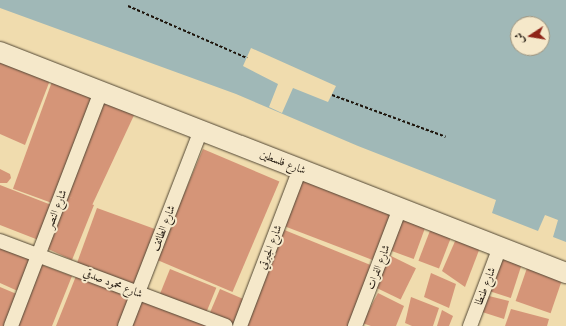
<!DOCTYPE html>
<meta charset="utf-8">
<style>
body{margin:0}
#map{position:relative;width:566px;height:326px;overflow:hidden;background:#f0dcae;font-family:"Libre Caslon Text",Amiri,serif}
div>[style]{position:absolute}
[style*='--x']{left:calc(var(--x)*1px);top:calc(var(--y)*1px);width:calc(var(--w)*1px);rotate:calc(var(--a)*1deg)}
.water>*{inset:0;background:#a0b8b7}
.pier>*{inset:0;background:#f0dcae}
.building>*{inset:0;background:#d59578;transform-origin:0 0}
.path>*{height:2px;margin-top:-1px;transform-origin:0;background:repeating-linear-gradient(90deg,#1e150c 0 3px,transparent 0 5px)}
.roads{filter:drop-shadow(0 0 1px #524734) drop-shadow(0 0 1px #524734)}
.street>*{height:14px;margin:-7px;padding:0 7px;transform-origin:7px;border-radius:7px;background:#f5e8ca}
.secondary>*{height:20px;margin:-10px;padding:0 10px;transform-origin:10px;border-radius:10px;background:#f5e8ca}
span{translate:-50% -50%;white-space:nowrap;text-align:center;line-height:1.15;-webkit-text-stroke:4px #f5e8ca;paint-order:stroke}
.street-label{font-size:11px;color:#1e150c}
.north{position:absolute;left:510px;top:16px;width:40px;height:40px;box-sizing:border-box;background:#f5e8ca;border:1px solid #9f947e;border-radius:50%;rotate:258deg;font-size:11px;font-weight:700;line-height:16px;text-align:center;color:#1e150c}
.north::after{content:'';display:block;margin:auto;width:14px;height:18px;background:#8f2418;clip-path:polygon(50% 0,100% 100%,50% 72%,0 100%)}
</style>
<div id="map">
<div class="water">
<div style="clip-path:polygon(evenodd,0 0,566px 0,566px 242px,553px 237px,558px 220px,545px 215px,538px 231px,492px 213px,496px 200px,358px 146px,236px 94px,0 8px,0 0,518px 24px,542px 24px,542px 48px,518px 48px,518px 24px)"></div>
</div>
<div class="pier">
<div style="clip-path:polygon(251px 48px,336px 86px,328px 102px,293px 88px,282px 113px,269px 107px,278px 84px,243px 66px)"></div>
</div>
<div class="building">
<div style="clip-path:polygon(0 57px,52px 75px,25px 145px,0 134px)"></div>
<div style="left:54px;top:76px;width:48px;height:120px;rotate:20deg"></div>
<div style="left:102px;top:94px;width:38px;height:107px;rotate:25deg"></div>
<div style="left:203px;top:149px;width:83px;height:120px;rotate:23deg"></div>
<div style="clip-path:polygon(0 169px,10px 174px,11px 178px,7px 183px,0 183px)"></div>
<div style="left:302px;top:175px;width:99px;height:54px;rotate:21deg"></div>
<div style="clip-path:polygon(0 185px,54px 206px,41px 241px,0 225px)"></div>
<div style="clip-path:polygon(64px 195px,94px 205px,72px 260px,46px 248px)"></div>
<div style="left:97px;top:208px;width:63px;height:61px;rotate:20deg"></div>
<div style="left:401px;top:215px;width:27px;height:37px;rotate:20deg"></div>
<div style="left:431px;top:228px;width:22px;height:35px;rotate:21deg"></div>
<div style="clip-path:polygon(282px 229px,373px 266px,349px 326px,245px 326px)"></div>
<div style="clip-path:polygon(456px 239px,481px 245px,465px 287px,442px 271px)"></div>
<div style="clip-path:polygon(0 244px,34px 257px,20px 292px,0 283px)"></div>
<div style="left:389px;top:255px;width:30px;height:35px;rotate:26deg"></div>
<div style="left:501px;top:257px;width:22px;height:36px;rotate:18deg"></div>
<div style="clip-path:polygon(40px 264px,72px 276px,52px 326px,17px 326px)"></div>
<div style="left:527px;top:268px;width:37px;height:35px;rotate:19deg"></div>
<div style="left:170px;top:269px;width:50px;height:29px;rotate:22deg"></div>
<div style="clip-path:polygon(431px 273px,456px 284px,449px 308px,424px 297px)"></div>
<div style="clip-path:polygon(76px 276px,130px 296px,119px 326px,56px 326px)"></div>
<div style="clip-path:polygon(0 287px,19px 295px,8px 326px,0 326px)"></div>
<div style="left:220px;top:289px;width:26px;height:28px;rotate:23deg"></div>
<div style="clip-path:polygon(378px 293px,404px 306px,396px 326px,371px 326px,362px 323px)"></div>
<div style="clip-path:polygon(485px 295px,509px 301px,504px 319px,479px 311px)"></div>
<div style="clip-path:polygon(140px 297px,216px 326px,129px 326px)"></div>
<div style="clip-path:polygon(411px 297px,439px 308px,433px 326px,412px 326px,405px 323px)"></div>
<div style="clip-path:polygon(511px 309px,549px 319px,547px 326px,505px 326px)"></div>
<div style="clip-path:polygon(442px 310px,453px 316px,449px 326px,437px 326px)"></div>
</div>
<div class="path">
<div style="--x:128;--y:6;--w:130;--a:23.6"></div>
<div style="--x:332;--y:95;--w:121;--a:20.2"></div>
</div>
<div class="roads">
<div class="street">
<div style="--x:0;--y:241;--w:241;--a:20.6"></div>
<div style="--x:11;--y:326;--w:252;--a:-69"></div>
<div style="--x:125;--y:326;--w:210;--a:-68.8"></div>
<div style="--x:240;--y:326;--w:168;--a:-69.1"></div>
<div style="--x:355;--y:326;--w:126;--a:-69.1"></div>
<div style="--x:470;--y:326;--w:85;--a:-69.2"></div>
</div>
<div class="secondary">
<div style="--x:0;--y:52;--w:608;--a:21.33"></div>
</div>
</div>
<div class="street-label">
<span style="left:283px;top:162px;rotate:21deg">شارع فلسطين</span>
<span style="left:56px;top:209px;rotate:-69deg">شارع النصر</span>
<span style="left:163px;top:228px;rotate:-69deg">شارع الطائف</span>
<span style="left:270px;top:247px;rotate:-69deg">شارع الجبرتي</span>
<span style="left:378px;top:267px;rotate:-69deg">شارع الفرات</span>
<span style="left:113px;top:283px;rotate:21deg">شارع محمود صدقي</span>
<span style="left:485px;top:286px;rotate:-69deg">شارع طنطا</span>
</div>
<div class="north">ش</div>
</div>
